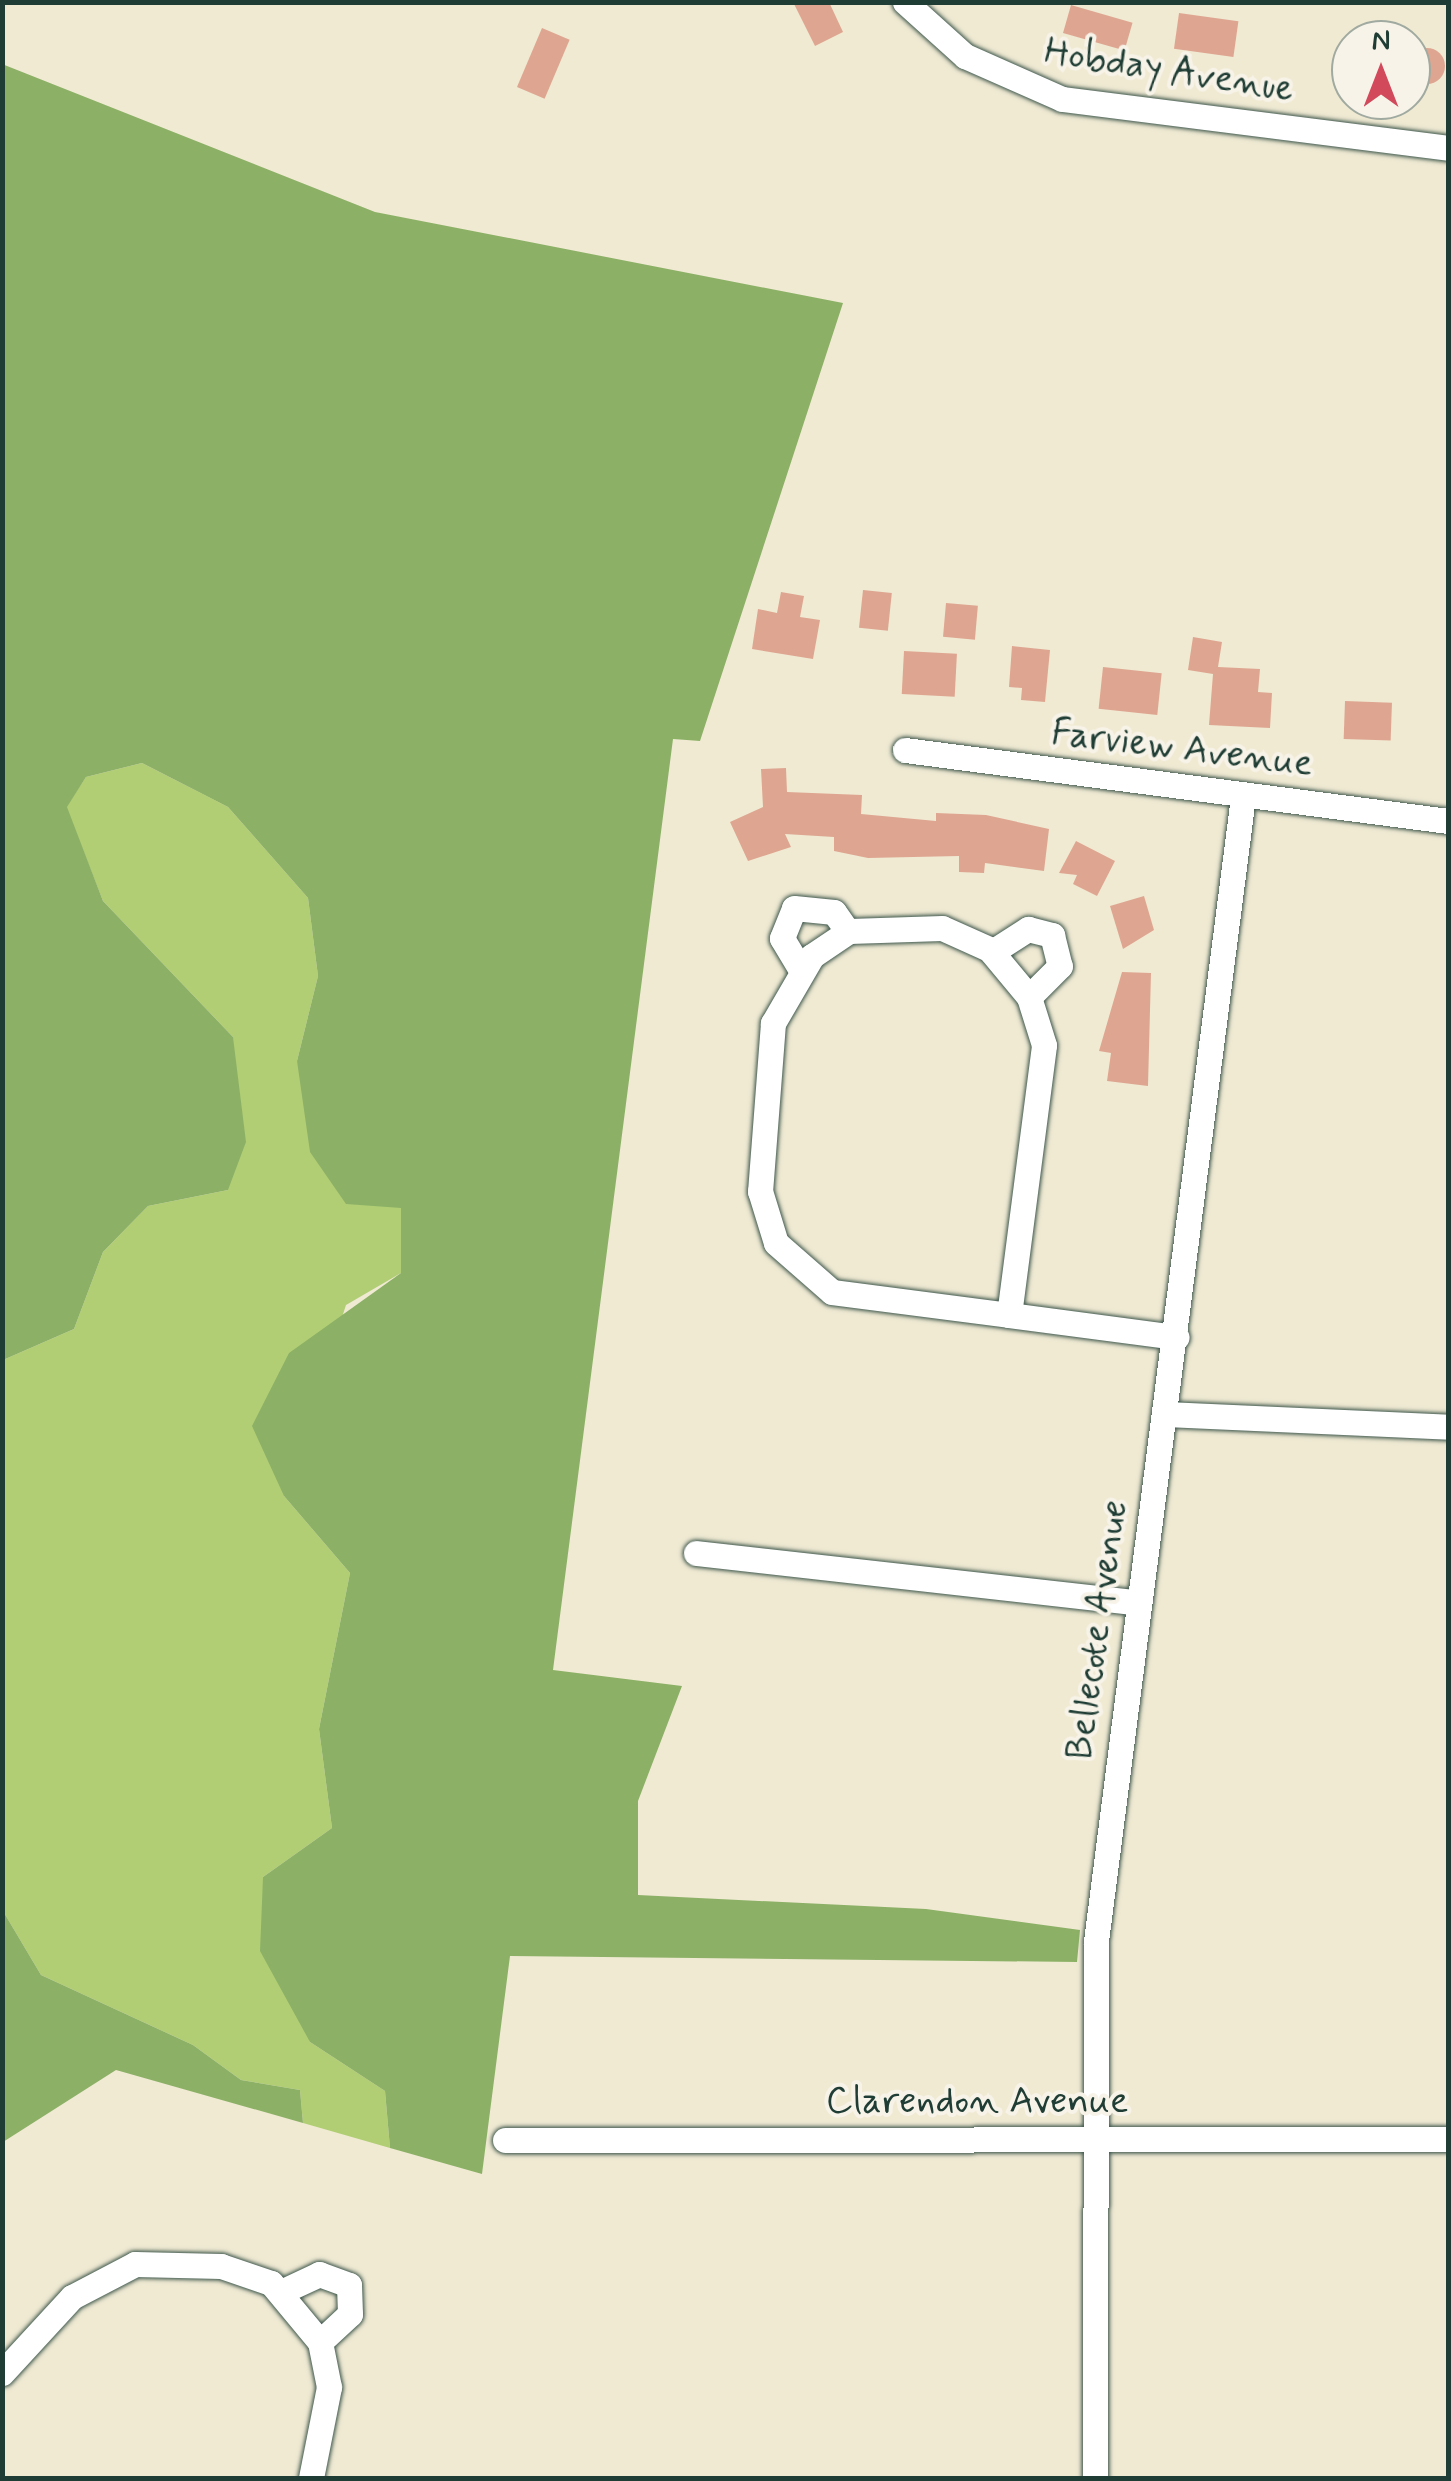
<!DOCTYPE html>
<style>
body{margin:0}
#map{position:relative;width:1451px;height:2481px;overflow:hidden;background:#f0ead3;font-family:Mynerve,sans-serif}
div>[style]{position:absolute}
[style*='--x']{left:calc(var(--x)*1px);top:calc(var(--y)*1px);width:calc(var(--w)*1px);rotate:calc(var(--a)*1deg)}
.green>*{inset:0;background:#b1ce75}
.forest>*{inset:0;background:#8cb166}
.building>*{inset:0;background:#dea691;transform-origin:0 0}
.round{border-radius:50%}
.roads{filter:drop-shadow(0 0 2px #3e574c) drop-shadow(0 0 2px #3e574c)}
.minor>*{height:25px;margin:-12.5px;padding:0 12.5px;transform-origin:12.5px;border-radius:12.5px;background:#fff}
span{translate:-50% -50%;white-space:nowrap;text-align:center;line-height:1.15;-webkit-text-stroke:8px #f7f3e8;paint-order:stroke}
.street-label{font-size:38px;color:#1f3d34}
.frame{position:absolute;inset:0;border:5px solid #1f3d34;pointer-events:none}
.north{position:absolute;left:1331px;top:20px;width:100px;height:100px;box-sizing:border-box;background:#f7f3e8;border:2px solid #a1aaa0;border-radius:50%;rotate:0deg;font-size:28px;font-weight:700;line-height:40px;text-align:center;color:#1f3d34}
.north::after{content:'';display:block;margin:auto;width:35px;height:45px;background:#d1495b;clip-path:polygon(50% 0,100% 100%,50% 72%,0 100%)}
</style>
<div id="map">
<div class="green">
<div style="clip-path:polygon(142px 763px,228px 807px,308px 898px,318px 976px,297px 1061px,401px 1208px,401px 1273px,346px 1305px,284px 1496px,350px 1573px,319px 1729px,332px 1828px,263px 1877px,310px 2042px,385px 2091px,390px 2148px,303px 2123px,300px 2090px,241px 2080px,193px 2045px,41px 1975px,3px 1911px,3px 1360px,74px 1329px,103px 1252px,148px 1206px,228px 1190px,233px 1037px,103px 901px,66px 807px,86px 777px)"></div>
</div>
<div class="forest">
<div style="clip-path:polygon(2px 64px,375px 212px,843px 303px,700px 741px,673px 739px,553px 1670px,682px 1686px,638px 1801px,638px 1895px,926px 1909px,1080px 1930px,1077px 1962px,510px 1956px,482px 2174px,390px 2148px,385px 2091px,310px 2042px,260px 1951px,263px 1877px,332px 1828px,319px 1729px,350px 1573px,284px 1496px,252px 1426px,289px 1353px,401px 1273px,401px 1208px,346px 1204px,310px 1152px,297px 1061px,318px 976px,308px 898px,228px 807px,142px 763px,86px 777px,67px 807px,103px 901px,233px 1037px,246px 1142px,228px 1190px,148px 1206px,103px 1252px,74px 1329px,3px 1360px)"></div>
<div style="clip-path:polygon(3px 1911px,41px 1975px,193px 2045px,241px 2080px,300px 2090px,303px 2123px,116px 2070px,3px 2142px)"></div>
</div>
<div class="building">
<div style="clip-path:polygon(793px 2px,829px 2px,843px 32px,815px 46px)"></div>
<div style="left:1071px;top:5px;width:64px;height:29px;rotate:16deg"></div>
<div style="left:1179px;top:13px;width:60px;height:36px;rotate:8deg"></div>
<div style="left:542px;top:28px;width:30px;height:64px;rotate:23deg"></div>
<div class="round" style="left:1409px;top:48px;width:36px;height:36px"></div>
<div style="left:863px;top:590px;width:29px;height:38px;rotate:6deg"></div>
<div style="clip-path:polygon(781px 592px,804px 596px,800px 617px,820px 620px,813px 659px,752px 649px,758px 609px,777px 613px)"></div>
<div style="left:946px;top:603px;width:32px;height:34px;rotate:5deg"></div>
<div style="clip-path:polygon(1193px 637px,1222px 642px,1218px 667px,1260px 669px,1258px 692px,1272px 693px,1270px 728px,1209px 725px,1213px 674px,1188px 670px)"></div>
<div style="clip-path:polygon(1012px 646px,1050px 650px,1045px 702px,1021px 700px,1022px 688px,1009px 687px)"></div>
<div style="left:904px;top:651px;width:53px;height:43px;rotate:3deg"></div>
<div style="left:1103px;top:667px;width:59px;height:42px;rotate:6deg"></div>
<div style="left:1345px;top:701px;width:47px;height:38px;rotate:2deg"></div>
<div style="clip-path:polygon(786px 768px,787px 792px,862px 795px,861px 814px,936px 821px,936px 813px,986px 815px,1049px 829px,1044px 871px,985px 863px,984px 873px,959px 872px,959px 856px,868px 858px,834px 851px,834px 837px,785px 834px,791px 847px,748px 861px,730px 822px,763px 807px,761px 769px)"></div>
<div style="clip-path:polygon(1076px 841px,1115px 861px,1097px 896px,1073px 884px,1077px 875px,1059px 873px)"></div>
<div style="clip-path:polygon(1144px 896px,1154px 930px,1123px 949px,1110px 906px)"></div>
<div style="clip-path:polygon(1122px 972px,1151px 973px,1148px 1086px,1107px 1081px,1111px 1053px,1099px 1051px)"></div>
</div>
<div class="roads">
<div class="minor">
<div style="--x:905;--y:2;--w:81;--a:42"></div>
<div style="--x:965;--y:56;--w:106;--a:23.9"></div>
<div style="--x:1062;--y:99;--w:389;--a:7.2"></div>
<div style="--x:905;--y:750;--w:548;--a:7.45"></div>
<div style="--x:992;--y:952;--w:43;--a:-32.6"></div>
<div style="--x:1028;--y:929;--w:25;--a:14"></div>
<div style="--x:1052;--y:935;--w:32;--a:76"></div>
<div style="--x:1060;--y:966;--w:44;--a:135"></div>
<div style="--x:801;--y:970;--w:37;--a:-121"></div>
<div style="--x:782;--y:938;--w:32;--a:-68"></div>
<div style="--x:794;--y:908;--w:40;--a:5.7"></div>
<div style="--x:834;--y:912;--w:24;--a:55"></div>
<div style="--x:1009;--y:1315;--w:272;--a:-82.6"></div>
<div style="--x:1044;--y:1045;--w:50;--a:-107.4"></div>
<div style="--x:1029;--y:997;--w:62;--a:-129.8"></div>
<div style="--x:989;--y:949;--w:51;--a:-155.9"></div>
<div style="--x:942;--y:928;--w:93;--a:178.2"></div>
<div style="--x:849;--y:931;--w:45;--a:146"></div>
<div style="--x:812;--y:956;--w:78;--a:120.2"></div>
<div style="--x:773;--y:1023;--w:169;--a:94.4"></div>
<div style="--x:760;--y:1191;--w:54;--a:72.9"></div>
<div style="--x:776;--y:1243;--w:74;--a:41.2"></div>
<div style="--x:832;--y:1292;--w:178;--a:7.4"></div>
<div style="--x:1009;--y:1315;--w:169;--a:7.5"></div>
<div style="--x:1167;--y:1414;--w:281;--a:2.6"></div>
<div style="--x:696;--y:1553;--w:443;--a:6.4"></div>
<div style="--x:505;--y:2140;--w:943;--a:-0.06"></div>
<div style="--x:283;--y:2291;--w:40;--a:-25"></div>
<div style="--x:319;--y:2274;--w:32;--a:20"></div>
<div style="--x:349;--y:2285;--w:29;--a:88"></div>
<div style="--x:350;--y:2314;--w:41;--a:137"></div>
<div style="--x:2;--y:2373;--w:103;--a:-47.4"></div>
<div style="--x:72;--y:2297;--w:71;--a:-27.6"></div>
<div style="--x:135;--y:2264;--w:86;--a:1.3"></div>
<div style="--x:221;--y:2266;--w:53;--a:18.8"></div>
<div style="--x:271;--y:2283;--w:77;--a:50.3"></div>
<div style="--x:320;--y:2342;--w:46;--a:78.7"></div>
<div style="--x:329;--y:2387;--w:93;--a:101.2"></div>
<div style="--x:1095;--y:2478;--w:537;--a:-89.89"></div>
<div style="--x:1096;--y:1941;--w:1154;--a:-82.68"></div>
</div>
</div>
<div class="street-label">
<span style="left:1169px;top:71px;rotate:9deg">Hobday Avenue</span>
<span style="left:1182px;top:749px;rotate:7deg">Farview Avenue</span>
<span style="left:1098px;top:1630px;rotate:-82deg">Bellecote Avenue</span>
<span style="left:977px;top:2102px">Clarendon Avenue</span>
</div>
<div class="frame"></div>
<div class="north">N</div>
</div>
